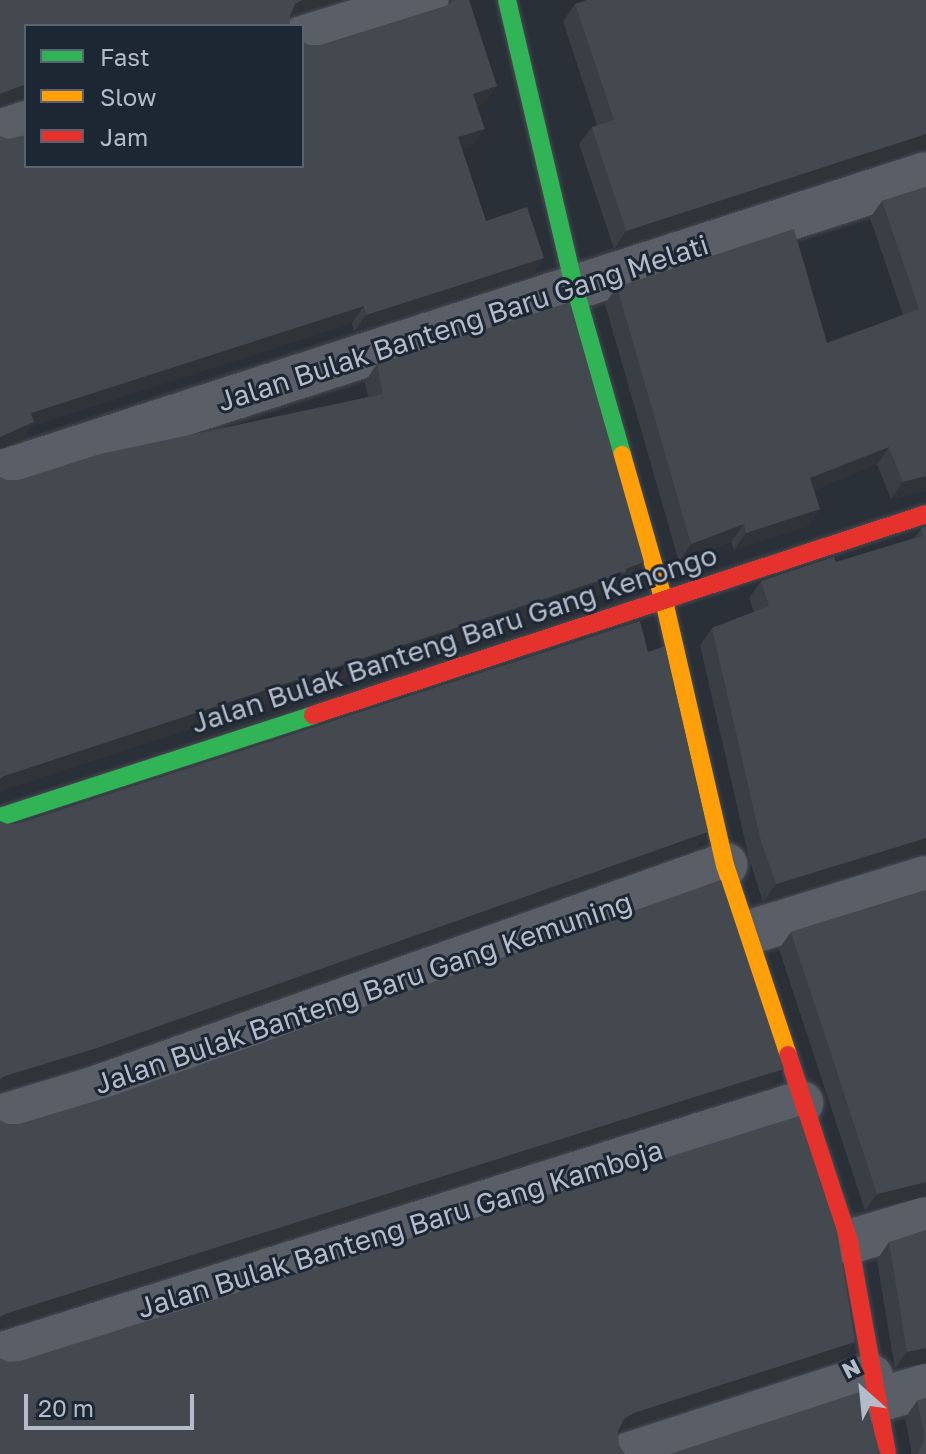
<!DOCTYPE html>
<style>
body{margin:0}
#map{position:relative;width:926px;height:1454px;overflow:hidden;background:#2a3038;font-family:"Golos Text",sans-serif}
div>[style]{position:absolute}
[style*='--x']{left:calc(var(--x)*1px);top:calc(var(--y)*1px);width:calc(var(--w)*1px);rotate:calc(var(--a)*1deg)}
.roads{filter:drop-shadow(0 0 2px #484c53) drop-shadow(0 0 2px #484c53)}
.street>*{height:44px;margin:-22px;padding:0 22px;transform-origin:22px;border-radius:22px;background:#5a5e66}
.fast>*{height:18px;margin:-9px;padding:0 9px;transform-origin:9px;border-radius:9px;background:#30b455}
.slow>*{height:18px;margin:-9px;padding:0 9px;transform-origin:9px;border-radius:9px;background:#ff9f0a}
.jam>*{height:18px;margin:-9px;padding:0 9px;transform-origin:9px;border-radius:9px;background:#e5322d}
.wall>*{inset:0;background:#3a3f45}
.shaded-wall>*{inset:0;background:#303338}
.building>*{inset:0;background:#444950}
span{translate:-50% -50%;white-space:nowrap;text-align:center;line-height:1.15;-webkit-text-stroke:6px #1d2633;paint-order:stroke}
.street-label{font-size:28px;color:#b4bcc9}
.legend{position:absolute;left:24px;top:24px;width:280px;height:144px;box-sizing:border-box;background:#1d2633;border:2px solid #59626f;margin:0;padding:10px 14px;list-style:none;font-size:24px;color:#b4bcc9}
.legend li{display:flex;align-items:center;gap:16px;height:40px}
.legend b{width:40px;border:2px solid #59626f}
.north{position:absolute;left:822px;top:1350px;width:80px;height:80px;-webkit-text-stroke:6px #1d2633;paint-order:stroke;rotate:333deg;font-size:22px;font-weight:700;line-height:32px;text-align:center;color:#b4bcc9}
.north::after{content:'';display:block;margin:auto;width:28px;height:36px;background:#b4bcc9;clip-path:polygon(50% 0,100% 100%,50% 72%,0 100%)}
.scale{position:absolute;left:24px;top:1394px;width:170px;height:36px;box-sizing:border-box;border:4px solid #b4bcc9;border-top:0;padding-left:10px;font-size:24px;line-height:28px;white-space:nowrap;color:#b4bcc9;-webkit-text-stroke:6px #1d2633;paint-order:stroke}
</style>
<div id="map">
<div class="roads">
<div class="street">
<div style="--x:302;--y:38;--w:130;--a:-17"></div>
<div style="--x:0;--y:132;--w:28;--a:-19"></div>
<div style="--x:0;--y:473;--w:973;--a:-17.89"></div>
<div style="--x:747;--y:933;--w:187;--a:-17.1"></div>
<div style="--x:0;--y:1117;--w:97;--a:-16.8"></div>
<div style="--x:93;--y:1089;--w:671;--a:-19.52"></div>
<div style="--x:849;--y:1242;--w:80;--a:-16.6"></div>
<div style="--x:0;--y:1355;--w:840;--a:-17.46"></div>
<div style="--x:875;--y:1401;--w:53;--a:-16.4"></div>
<div style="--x:630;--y:1454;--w:253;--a:-17.9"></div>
</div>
<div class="fast">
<div style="--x:507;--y:0;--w:294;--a:76.8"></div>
<div style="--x:574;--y:286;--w:176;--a:74.1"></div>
<div style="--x:0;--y:817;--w:329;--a:-18"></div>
</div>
<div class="slow">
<div style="--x:622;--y:455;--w:152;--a:74"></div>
<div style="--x:664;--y:601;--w:271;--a:77"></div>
<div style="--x:725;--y:865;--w:200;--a:71.7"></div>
</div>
<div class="jam">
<div style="--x:313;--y:715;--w:645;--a:-18.15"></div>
<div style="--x:788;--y:1055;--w:197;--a:71.9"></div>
<div style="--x:849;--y:1242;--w:215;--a:79.8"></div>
</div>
</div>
<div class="wall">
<div style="clip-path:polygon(450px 0,469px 0,485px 103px,477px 106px,473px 146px,462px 149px,486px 221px,544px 258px,532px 275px,354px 332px,352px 323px,31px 426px,22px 440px,26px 166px,309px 45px,321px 45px,446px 6px,448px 5px)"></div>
<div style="clip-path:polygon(926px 0,926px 150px,918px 150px,614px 249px,579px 144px,592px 127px,597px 125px,563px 21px,575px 4px)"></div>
<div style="clip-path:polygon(926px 187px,926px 491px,891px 499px,877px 464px,814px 490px,820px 509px,808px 526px,734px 550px,731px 542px,679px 562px,605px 304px,617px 287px,827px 343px,903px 315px,870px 218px,882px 201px)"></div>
<div style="clip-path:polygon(377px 364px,632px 579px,618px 585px,614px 590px,0 791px,0 477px,6px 480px,19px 480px,368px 397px,365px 382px)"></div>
<div style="clip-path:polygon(926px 526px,926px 854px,919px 854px,763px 902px,749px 858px,700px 645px,712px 628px,754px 612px,749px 598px,761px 581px,836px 562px,914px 538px,921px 529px)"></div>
<div style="clip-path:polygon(926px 890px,926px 1196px,865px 1211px,779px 949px,791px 932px)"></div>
<div style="clip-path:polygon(889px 1242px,926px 1363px,895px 1369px,877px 1260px)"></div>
<div style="clip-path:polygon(926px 1398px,926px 1454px,911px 1454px,911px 1449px,905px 1418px,917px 1401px)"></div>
</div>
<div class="shaded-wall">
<div style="clip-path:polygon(302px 0,341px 0,295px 14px,283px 22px,295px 4px)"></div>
<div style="clip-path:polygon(26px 84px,26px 99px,19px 99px,0 106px,0 94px)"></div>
<div style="clip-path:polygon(497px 86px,485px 103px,461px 111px,473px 94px)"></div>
<div style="clip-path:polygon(485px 129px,473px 146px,446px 155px,458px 137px)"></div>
<div style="clip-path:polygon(926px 134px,926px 150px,918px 150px,614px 249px,626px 231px)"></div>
<div style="clip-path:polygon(544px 258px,532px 275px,354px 332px,366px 315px)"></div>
<div style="clip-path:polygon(364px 306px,352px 323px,31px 426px,22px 440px,0 449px,0 437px,31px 413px)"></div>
<div style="clip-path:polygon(889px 447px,877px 464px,798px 496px,810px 478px)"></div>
<div style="clip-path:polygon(926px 476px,926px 491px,891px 499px,903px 482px)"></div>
<div style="clip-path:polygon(820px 509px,808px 526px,734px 550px,746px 533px)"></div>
<div style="clip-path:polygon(744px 524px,731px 542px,679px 562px,691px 544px)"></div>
<div style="clip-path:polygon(644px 562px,632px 579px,618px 585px,614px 590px,0 791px,0 779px,4px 776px)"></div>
<div style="clip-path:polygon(708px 832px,696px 849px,85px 1065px,0 1091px,0 1079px,5px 1076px)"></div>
<div style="clip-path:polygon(926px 838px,926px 854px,919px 854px,763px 902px,776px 884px)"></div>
<div style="clip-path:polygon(784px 1069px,771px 1086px,0 1329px,0 1317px,5px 1314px)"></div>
<div style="clip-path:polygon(926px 1182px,926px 1196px,865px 1211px,877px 1194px)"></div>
<div style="clip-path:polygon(855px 1342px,843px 1359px,622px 1430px,612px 1437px,624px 1419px,634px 1413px)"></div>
<div style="clip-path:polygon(926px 1348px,926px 1363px,895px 1369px,907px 1352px)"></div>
</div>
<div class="building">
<div style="clip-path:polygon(0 0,302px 0,295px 4px,290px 16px,290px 26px,26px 26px,26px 84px,0 94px)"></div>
<div style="clip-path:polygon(455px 0,469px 0,497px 86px,473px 94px,485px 129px,458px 137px,486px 221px,527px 207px,544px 258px,366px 315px,364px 306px,31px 413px,34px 422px,0 437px,0 136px,8px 139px,26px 135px,26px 166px,302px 166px,302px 41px,309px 45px,321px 45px,446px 6px)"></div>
<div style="clip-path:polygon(587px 0,926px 0,926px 134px,626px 231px,592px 127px,614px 120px,575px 4px)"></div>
<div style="clip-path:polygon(926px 187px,926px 476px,903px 482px,889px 447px,810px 478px,820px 509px,746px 533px,744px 524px,691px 544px,617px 287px,794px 229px,827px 343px,919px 309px,882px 201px)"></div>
<div style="clip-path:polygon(570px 302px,644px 562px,626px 569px,626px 572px,4px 776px,0 779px,0 477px,6px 480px,19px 480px,100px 454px,383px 394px,377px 364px)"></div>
<div style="clip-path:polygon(926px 526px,926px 838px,776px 884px,761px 841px,712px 628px,769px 606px,761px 581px,834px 557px,836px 562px,923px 536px,921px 529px)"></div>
<div style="clip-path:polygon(640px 621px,648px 652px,665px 646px,708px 832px,97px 1048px,5px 1076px,0 1079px,0 821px,8px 824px,20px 823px)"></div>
<div style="clip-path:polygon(721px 880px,784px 1069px,5px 1314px,0 1317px,0 1120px,7px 1124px,19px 1124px,112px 1096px)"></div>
<div style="clip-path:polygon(926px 890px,926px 1182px,877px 1194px,791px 932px)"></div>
<div style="clip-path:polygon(799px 1116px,837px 1231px,855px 1342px,634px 1413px,624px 1419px,618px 1431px,619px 1445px,625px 1454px,0 1454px,0 1358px,8px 1362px,20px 1361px)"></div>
<div style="clip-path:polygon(926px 1230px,926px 1348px,907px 1352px,889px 1242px)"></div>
<div style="clip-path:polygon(863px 1391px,880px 1453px,882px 1454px,670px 1454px)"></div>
<div style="clip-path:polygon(926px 1398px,926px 1454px,917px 1454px,923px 1443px,924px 1432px,917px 1401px)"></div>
</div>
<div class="street-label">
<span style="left:463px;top:323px;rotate:-18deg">Jalan Bulak Banteng Baru Gang Melati</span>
<span style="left:454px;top:639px;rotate:-18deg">Jalan Bulak Banteng Baru Gang Kenongo</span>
<span style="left:363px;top:993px;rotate:-19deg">Jalan Bulak Banteng Baru Gang Kemuning</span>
<span style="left:400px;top:1229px;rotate:-17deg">Jalan Bulak Banteng Baru Gang Kamboja</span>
</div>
<ul class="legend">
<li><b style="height:10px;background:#30b455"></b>Fast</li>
<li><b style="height:10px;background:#ff9f0a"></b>Slow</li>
<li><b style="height:10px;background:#e5322d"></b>Jam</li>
</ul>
<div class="north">N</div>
<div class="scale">20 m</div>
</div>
